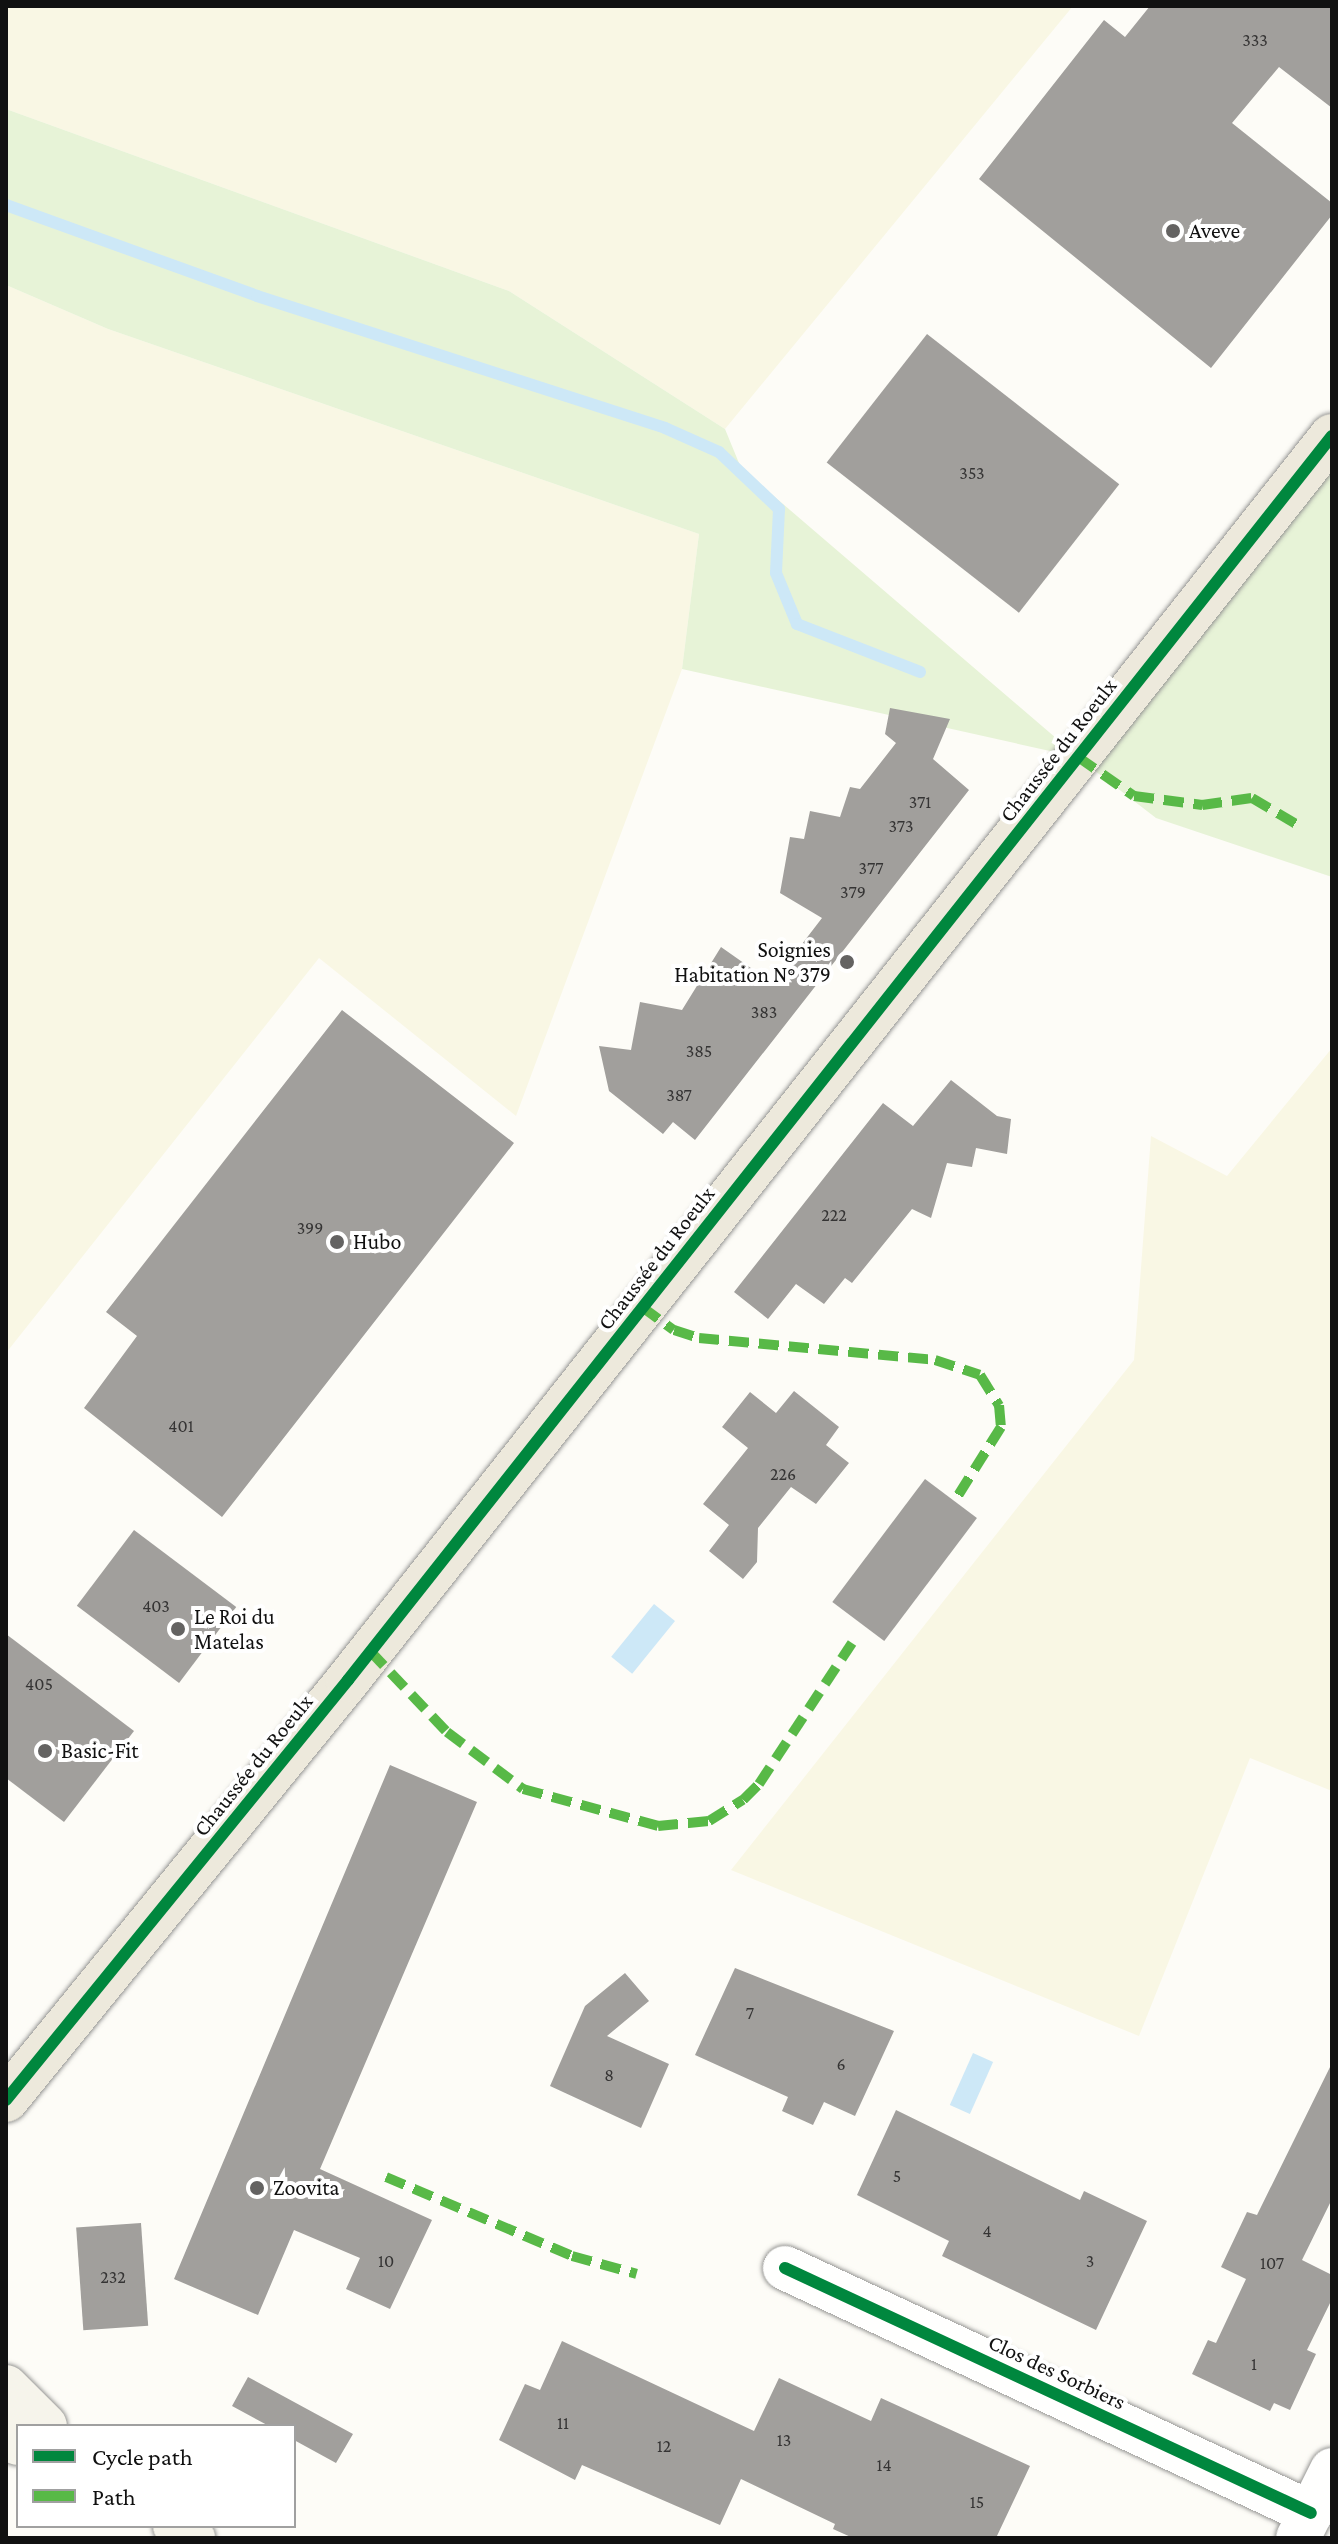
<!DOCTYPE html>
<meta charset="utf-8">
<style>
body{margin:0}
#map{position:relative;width:1338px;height:2544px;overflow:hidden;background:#fdfcf7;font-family:"Crimson Pro",serif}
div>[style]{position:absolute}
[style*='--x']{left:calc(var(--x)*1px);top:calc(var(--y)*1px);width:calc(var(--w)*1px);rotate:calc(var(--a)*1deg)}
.farmland>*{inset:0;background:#f9f7e4}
.green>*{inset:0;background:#e7f3d7}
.water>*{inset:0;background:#cde8f7;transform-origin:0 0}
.stream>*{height:12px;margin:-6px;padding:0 6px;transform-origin:6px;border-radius:6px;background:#cde8f7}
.building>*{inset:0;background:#a19f9c;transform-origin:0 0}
.roads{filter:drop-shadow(0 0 2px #979795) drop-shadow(0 0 2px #979795)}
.street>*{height:44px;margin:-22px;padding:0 22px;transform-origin:22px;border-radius:22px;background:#fffffe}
.secondary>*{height:44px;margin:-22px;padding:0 22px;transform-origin:22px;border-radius:22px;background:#f6f4eb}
.primary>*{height:44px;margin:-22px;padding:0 22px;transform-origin:22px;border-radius:22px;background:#ede9dc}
.quiet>*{height:10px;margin-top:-5px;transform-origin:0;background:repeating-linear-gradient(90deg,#58b947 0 20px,transparent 0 30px)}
.cycleway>*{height:12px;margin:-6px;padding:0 6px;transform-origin:6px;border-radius:6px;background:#00873e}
.dots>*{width:22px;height:22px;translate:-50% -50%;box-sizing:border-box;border:4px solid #fff;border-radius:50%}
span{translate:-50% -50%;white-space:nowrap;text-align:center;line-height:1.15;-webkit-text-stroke:8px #fff;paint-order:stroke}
.number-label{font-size:18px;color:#353434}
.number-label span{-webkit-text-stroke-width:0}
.poi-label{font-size:22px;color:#111}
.left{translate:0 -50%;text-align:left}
.right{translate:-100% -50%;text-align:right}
.street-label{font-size:22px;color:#111}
.frame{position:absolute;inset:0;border:8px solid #111;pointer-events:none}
.legend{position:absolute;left:16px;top:2424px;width:280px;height:104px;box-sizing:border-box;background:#fff;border:2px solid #a0a0a0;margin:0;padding:10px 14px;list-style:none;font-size:24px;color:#111}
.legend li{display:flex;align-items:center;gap:16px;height:40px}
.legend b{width:40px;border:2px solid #a0a0a0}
</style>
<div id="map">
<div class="farmland">
<div style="clip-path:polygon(6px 6px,1073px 6px,725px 429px,509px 291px,6px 109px)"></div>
<div style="clip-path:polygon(6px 285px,108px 329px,699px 534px,682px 669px,516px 1116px,319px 958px,6px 1353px)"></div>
<div style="clip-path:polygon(1332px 1048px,1332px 1791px,1250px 1758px,1139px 2036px,731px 1870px,1134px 1360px,1151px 1136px,1227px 1176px)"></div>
</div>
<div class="green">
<div style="clip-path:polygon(6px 109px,509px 291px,725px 429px,741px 468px,1077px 756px,1332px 436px,1332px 877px,1156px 818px,1077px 757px,682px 669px,699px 534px,108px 329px,6px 285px)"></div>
</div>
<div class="water">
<div style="left:654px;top:1604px;width:27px;height:68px;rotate:39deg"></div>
<div style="left:973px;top:2053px;width:22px;height:57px;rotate:24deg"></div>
</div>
<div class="stream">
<div style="--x:6;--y:205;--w:267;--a:19.9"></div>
<div style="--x:257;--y:296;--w:429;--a:17.9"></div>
<div style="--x:665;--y:428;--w:59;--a:24"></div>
<div style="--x:719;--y:452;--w:83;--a:43.5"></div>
<div style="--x:779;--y:509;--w:64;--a:92.7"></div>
<div style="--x:776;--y:573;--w:55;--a:67.6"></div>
<div style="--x:797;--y:624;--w:132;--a:21.3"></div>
</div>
<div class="building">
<div style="clip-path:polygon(1150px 6px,1332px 6px,1332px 108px,1279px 67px,1232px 123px,1332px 203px,1332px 215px,1211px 368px,979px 179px,1104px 20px,1125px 37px)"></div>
<div style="left:927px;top:334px;width:244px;height:163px;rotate:38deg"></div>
<div style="clip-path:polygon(890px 708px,950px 719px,933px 759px,969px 790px,695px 1140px,673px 1122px,663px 1134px,609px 1091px,599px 1046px,631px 1050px,640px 1002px,682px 1010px,721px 947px,772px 983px,822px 918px,780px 893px,790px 837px,804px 839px,810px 811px,840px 817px,850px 787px,860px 789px,896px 743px,885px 734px)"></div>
<div style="clip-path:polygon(342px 1010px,514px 1143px,222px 1517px,84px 1408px,137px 1336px,106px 1312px)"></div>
<div style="clip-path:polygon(951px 1080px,997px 1116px,1011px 1119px,1007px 1154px,976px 1148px,972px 1167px,947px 1163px,931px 1218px,912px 1209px,852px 1283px,845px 1278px,824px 1304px,796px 1284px,768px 1319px,734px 1292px,883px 1103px,913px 1126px)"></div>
<div style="clip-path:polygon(794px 1391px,839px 1427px,826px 1445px,849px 1463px,816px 1504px,791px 1487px,758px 1528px,757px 1562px,743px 1579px,709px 1551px,729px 1525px,703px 1504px,748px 1448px,722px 1427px,750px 1392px,776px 1413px)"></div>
<div style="left:925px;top:1479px;width:65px;height:154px;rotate:37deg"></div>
<div style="left:134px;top:1530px;width:128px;height:95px;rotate:37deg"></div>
<div style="clip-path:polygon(6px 1634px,134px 1731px,64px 1822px,6px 1778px)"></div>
<div style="clip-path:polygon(390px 1765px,477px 1802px,320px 2169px,432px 2220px,390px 2309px,346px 2289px,360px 2258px,294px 2230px,258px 2315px,174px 2279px)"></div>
<div style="clip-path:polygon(735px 1968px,894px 2031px,855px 2116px,824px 2102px,813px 2125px,782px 2111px,788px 2097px,695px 2055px)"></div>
<div style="clip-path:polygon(625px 1973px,649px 2001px,607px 2036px,669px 2064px,641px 2128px,550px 2086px,585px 2006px)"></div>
<div style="clip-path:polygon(1332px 2063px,1332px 2199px,1302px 2260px,1332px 2275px,1332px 2299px,1307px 2350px,1316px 2354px,1290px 2410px,1274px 2403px,1270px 2411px,1192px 2374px,1208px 2340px,1216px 2343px,1246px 2279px,1221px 2267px,1247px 2212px,1257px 2215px)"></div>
<div style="clip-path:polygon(896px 2110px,1080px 2200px,1084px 2191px,1147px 2221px,1096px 2330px,942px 2256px,949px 2241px,857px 2195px)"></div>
<div style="left:141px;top:2223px;width:103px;height:65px;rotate:86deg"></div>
<div style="clip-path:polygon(562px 2341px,754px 2431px,779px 2378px,871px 2421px,881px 2398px,1030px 2466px,996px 2538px,853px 2538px,833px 2529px,835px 2524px,741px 2479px,720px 2525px,582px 2465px,575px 2480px,499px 2440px,525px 2384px,540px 2390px)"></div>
<div style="clip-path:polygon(248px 2377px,353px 2434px,336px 2463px,294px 2440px,294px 2426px,269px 2426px,232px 2406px)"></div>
</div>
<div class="roads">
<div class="street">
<div style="--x:785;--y:2268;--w:580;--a:24.98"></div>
<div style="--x:1298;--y:2538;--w:76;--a:-63.4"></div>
</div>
<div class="secondary">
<div style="--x:6;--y:2387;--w:55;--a:45"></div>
<div style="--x:6;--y:2438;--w:13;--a:23"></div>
<div style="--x:175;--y:2526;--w:22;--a:34"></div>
</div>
<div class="primary">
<div style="--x:6;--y:2100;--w:542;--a:-50.84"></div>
<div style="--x:348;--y:1680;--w:1586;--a:-51.66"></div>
</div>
</div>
<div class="quiet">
<div style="--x:1078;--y:757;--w:68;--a:34.9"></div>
<div style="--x:1134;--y:796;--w:69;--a:7.5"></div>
<div style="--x:1202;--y:805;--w:50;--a:-8"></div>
<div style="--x:1252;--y:798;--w:59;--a:30.5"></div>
<div style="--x:642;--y:1307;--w:39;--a:36"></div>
<div style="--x:674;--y:1330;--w:26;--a:18"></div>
<div style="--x:699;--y:1338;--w:237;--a:5.3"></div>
<div style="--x:935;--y:1360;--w:47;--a:18.4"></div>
<div style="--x:980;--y:1375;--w:36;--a:58"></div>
<div style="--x:999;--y:1405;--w:22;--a:85"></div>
<div style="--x:1001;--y:1427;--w:89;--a:122.1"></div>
<div style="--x:370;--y:1651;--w:112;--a:46.5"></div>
<div style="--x:447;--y:1732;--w:95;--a:36.9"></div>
<div style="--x:523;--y:1789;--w:140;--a:15.3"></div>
<div style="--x:658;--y:1826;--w:51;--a:-5.6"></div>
<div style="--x:709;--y:1821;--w:40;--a:-32"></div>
<div style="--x:743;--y:1800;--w:23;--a:-45"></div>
<div style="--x:759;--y:1784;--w:169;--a:-56.6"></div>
<div style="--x:386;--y:2177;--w:202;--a:23"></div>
<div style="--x:572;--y:2256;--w:67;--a:15.5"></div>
</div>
<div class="cycleway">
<div style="--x:6;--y:2100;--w:542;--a:-50.84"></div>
<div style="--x:348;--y:1680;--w:1586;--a:-51.66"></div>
<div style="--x:785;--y:2268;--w:580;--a:24.98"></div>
</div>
<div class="dots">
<div style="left:1173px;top:231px;background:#646362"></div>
<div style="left:847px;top:962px;background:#646362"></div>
<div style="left:337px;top:1242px;background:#646362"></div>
<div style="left:178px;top:1629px;background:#646362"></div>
<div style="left:45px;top:1751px;background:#646362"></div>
<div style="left:257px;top:2188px;background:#646362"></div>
</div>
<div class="number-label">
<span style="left:1255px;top:40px">333</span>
<span style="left:972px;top:473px">353</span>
<span style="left:920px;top:802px">371</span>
<span style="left:901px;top:826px">373</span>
<span style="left:871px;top:868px">377</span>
<span style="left:853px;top:892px">379</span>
<span style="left:764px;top:1012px">383</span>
<span style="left:699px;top:1051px">385</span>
<span style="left:679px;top:1095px">387</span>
<span style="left:834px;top:1215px">222</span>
<span style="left:310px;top:1228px">399</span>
<span style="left:181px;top:1426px">401</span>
<span style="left:783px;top:1474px">226</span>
<span style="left:156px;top:1606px">403</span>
<span style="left:39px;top:1684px">405</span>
<span style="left:750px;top:2013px">7</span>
<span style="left:841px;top:2064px">6</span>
<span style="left:609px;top:2075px">8</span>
<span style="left:897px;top:2176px">5</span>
<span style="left:987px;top:2231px">4</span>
<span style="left:386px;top:2261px">10</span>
<span style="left:1090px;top:2261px">3</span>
<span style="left:1272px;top:2263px">107</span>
<span style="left:113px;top:2277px">232</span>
<span style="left:1254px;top:2364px">1</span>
<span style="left:563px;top:2423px">11</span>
<span style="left:784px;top:2440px">13</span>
<span style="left:664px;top:2446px">12</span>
<span style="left:884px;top:2465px">14</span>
<span style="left:977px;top:2502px">15</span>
</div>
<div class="poi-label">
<span class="left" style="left:1189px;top:231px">Aveve</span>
<span class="right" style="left:831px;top:962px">Soignies<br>Habitation N° 379</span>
<span class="left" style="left:353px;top:1242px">Hubo</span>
<span class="left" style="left:194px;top:1629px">Le Roi du<br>Matelas</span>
<span class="left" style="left:61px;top:1751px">Basic-Fit</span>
<span class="left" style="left:273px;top:2188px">Zoovita</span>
</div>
<div class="street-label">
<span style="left:1058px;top:750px;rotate:-52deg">Chaussée du Roeulx</span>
<span style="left:656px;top:1258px;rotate:-52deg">Chaussée du Roeulx</span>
<span style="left:253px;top:1765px;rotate:-51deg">Chaussée du Roeulx</span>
<span style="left:1057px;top:2372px;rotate:25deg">Clos des Sorbiers</span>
</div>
<div class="frame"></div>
<ul class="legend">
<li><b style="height:10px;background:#00873e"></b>Cycle path</li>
<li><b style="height:10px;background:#58b947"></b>Path</li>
</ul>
</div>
